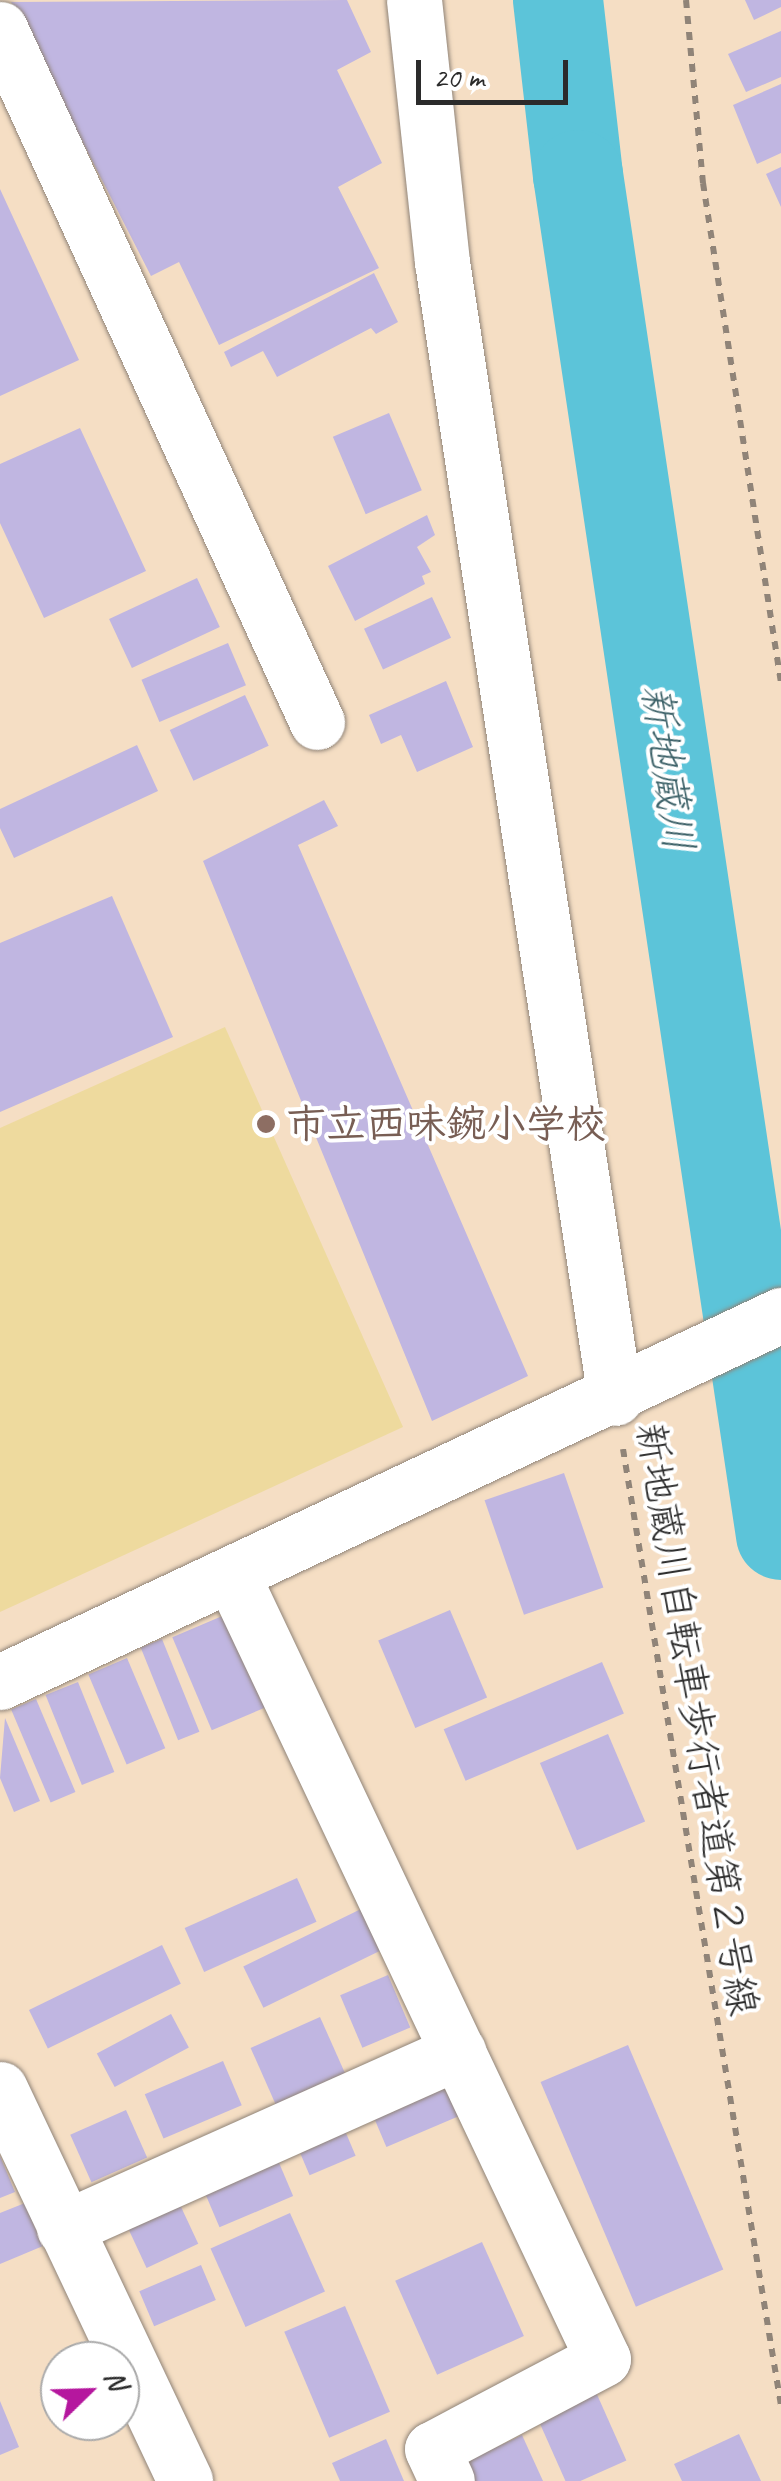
<!DOCTYPE html>
<meta charset="utf-8">
<style>
body{margin:0}
#map{position:relative;width:781px;height:2481px;overflow:hidden;background:#f5dec4;font-family:Caveat,"Klee One",sans-serif}
div>[style]{position:absolute}
[style*='--x']{left:calc(var(--x)*1px);top:calc(var(--y)*1px);width:calc(var(--w)*1px);rotate:calc(var(--a)*1deg)}
.sand>*{inset:0;background:#eeda9e}
.river>*{height:90px;margin:-45px;padding:0 45px;transform-origin:45px;border-radius:45px;background:#5cc4d9}
.building>*{inset:0;background:#c0b6e1;transform-origin:0 0}
.path>*{height:6px;margin-top:-3px;transform-origin:0;background:repeating-linear-gradient(90deg,#908478 0 8px,transparent 0 16px)}
.roads{filter:drop-shadow(0 0 2px #908478) drop-shadow(0 0 2px #908478)}
.minor>*{height:55px;margin:-27.5px;padding:0 27.5px;transform-origin:27.5px;border-radius:27.5px;background:#fff}
.dots>*{width:28px;height:28px;translate:-50% -50%;box-sizing:border-box;border:5px solid #fff;border-radius:50%}
span{translate:-50% -50%;white-space:nowrap;text-align:center;line-height:1.15;-webkit-text-stroke:8px #fff;paint-order:stroke}
.education-label{font-size:40px;color:#785e54;font-weight:700}
.left{translate:0 -50%;text-align:left}
.street-label{font-size:40px;color:#2b2b2b}
.water-label{font-size:42px;color:#3c6168;font-style:italic}
.north{position:absolute;left:40px;top:2341px;width:100px;height:100px;box-sizing:border-box;background:#fff;border:2px solid #aaa;border-radius:50%;rotate:67deg;font-size:28px;font-weight:700;line-height:40px;text-align:center;color:#2b2b2b}
.north::after{content:'';display:block;margin:auto;width:35px;height:45px;background:#b5179e;clip-path:polygon(50% 0,100% 100%,50% 72%,0 100%)}
.scale{position:absolute;left:416px;top:60px;width:152px;height:45px;box-sizing:border-box;border:5px solid #2b2b2b;border-top:0;padding-left:12px;font-size:30px;line-height:35px;white-space:nowrap;color:#2b2b2b;-webkit-text-stroke:8px #fff;paint-order:stroke}
</style>
<div id="map">
<div class="sand">
<div style="clip-path:polygon(225px 1027px,403px 1427px,0 1612px,0 1128px)"></div>
</div>
<div class="river">
<div style="--x:558;--y:0;--w:176;--a:83.5"></div>
<div style="--x:578;--y:175;--w:1375;--a:81.51"></div>
</div>
<div class="building">
<div style="clip-path:polygon(347px 0,371px 52px,337px 70px,382px 163px,338px 187px,379px 268px,219px 345px,179px 262px,151px 276px,11px 2px)"></div>
<div style="clip-path:polygon(745px 0,781px 0,781px 7px,754px 20px)"></div>
<div style="clip-path:polygon(781px 31px,781px 77px,746px 92px,728px 54px)"></div>
<div style="clip-path:polygon(781px 84px,781px 153px,757px 164px,733px 105px)"></div>
<div style="clip-path:polygon(781px 167px,781px 207px,766px 174px)"></div>
<div style="clip-path:polygon(0 189px,79px 360px,0 396px)"></div>
<div style="clip-path:polygon(374px 273px,398px 322px,376px 334px,371px 328px,277px 377px,263px 351px,231px 367px,224px 352px)"></div>
<div style="left:389px;top:413px;width:84px;height:61px;rotate:67deg"></div>
<div style="clip-path:polygon(80px 428px,146px 571px,44px 618px,0 523px,0 464px)"></div>
<div style="clip-path:polygon(427px 515px,435px 535px,417px 547px,431px 572px,422px 576px,425px 584px,355px 621px,328px 566px)"></div>
<div style="left:197px;top:578px;width:54px;height:97px;rotate:65deg"></div>
<div style="left:432px;top:597px;width:45px;height:75px;rotate:65deg"></div>
<div style="left:228px;top:643px;width:46px;height:94px;rotate:67deg"></div>
<div style="clip-path:polygon(446px 681px,473px 747px,417px 772px,401px 735px,381px 744px,369px 715px)"></div>
<div style="left:245px;top:695px;width:56px;height:83px;rotate:65deg"></div>
<div style="clip-path:polygon(137px 745px,158px 791px,14px 858px,0 828px,0 809px)"></div>
<div style="clip-path:polygon(324px 800px,338px 826px,298px 845px,528px 1376px,432px 1421px,203px 861px)"></div>
<div style="clip-path:polygon(112px 896px,173px 1037px,0 1112px,0 943px)"></div>
<div style="left:564px;top:1473px;width:121px;height:84px;rotate:71deg"></div>
<div style="left:450px;top:1610px;width:95px;height:78px;rotate:67deg"></div>
<div style="left:234px;top:1611px;width:101px;height:67px;rotate:67deg"></div>
<div style="left:162px;top:1639px;width:100px;height:23px;rotate:68deg"></div>
<div style="left:127px;top:1658px;width:98px;height:42px;rotate:67deg"></div>
<div style="left:602px;top:1662px;width:56px;height:172px;rotate:67deg"></div>
<div style="left:78px;top:1682px;width:97px;height:35px;rotate:68deg"></div>
<div style="left:36px;top:1699px;width:101px;height:27px;rotate:67deg"></div>
<div style="clip-path:polygon(5px 1718px,40px 1801px,14px 1812px,0 1778px)"></div>
<div style="left:608px;top:1734px;width:95px;height:74px;rotate:67deg"></div>
<div style="left:297px;top:1878px;width:48px;height:123px;rotate:66deg"></div>
<div style="left:361px;top:1909px;width:46px;height:131px;rotate:64deg"></div>
<div style="left:162px;top:1945px;width:43px;height:148px;rotate:64deg"></div>
<div style="left:388px;top:1975px;width:57px;height:52px;rotate:67deg"></div>
<div style="left:171px;top:2014px;width:38px;height:84px;rotate:62deg"></div>
<div style="left:320px;top:2017px;width:64px;height:76px;rotate:66deg"></div>
<div style="left:628px;top:2045px;width:244px;height:95px;rotate:67deg"></div>
<div style="left:223px;top:2061px;width:48px;height:85px;rotate:67deg"></div>
<div style="left:443px;top:2073px;width:46px;height:81px;rotate:67deg"></div>
<div style="left:126px;top:2110px;width:52px;height:61px;rotate:66deg"></div>
<div style="left:340px;top:2119px;width:40px;height:50px;rotate:67deg"></div>
<div style="left:274px;top:2151px;width:49px;height:80px;rotate:67deg"></div>
<div style="clip-path:polygon(0 2156px,15px 2192px,0 2198px)"></div>
<div style="left:175px;top:2194px;width:55px;height:57px;rotate:65deg"></div>
<div style="clip-path:polygon(25px 2203px,43px 2246px,0 2264px,0 2213px)"></div>
<div style="left:290px;top:2213px;width:86px;height:87px;rotate:66deg"></div>
<div style="left:482px;top:2242px;width:103px;height:95px;rotate:66deg"></div>
<div style="left:201px;top:2265px;width:38px;height:67px;rotate:67deg"></div>
<div style="left:345px;top:2306px;width:115px;height:66px;rotate:67deg"></div>
<div style="left:591px;top:2381px;width:87px;height:64px;rotate:66deg"></div>
<div style="clip-path:polygon(0 2401px,19px 2447px,0 2455px)"></div>
<div style="clip-path:polygon(739px 2434px,761px 2481px,682px 2481px,674px 2464px)"></div>
<div style="clip-path:polygon(522px 2435px,543px 2481px,474px 2481px,465px 2462px)"></div>
<div style="clip-path:polygon(386px 2439px,404px 2481px,340px 2481px,332px 2463px)"></div>
</div>
<div class="path">
<div style="--x:686;--y:0;--w:184;--a:84.7"></div>
<div style="--x:703;--y:183;--w:506;--a:81.13"></div>
<div style="--x:623;--y:1449;--w:969;--a:80.62"></div>
</div>
<div class="roads">
<div class="minor">
<div style="--x:414;--y:0;--w:263;--a:83.9"></div>
<div style="--x:442;--y:262;--w:1149;--a:81.34"></div>
<div style="--x:0;--y:29;--w:762;--a:65.42"></div>
<div style="--x:232;--y:1575;--w:867;--a:64.68"></div>
<div style="--x:603;--y:2359;--w:193;--a:152.2"></div>
<div style="--x:432;--y:2449;--w:35;--a:65"></div>
<div style="--x:0;--y:1682;--w:863;--a:-25.17"></div>
<div style="--x:0;--y:2089;--w:433;--a:64.7"></div>
<div style="--x:64;--y:2228;--w:432;--a:-24.1"></div>
</div>
</div>
<div class="dots">
<div style="left:266px;top:1124px;background:#8d6e63"></div>
</div>
<div class="education-label">
<span class="left" style="left:286px;top:1124px">市立西味鋺小学校</span>
</div>
<div class="street-label">
<span style="left:697px;top:1719px;rotate:81deg">新地蔵川自転車歩行者道第２号線</span>
</div>
<div class="water-label">
<span style="left:667px;top:768px;rotate:82deg">新地蔵川</span>
</div>
<div class="north">N</div>
<div class="scale">20 m</div>
</div>
